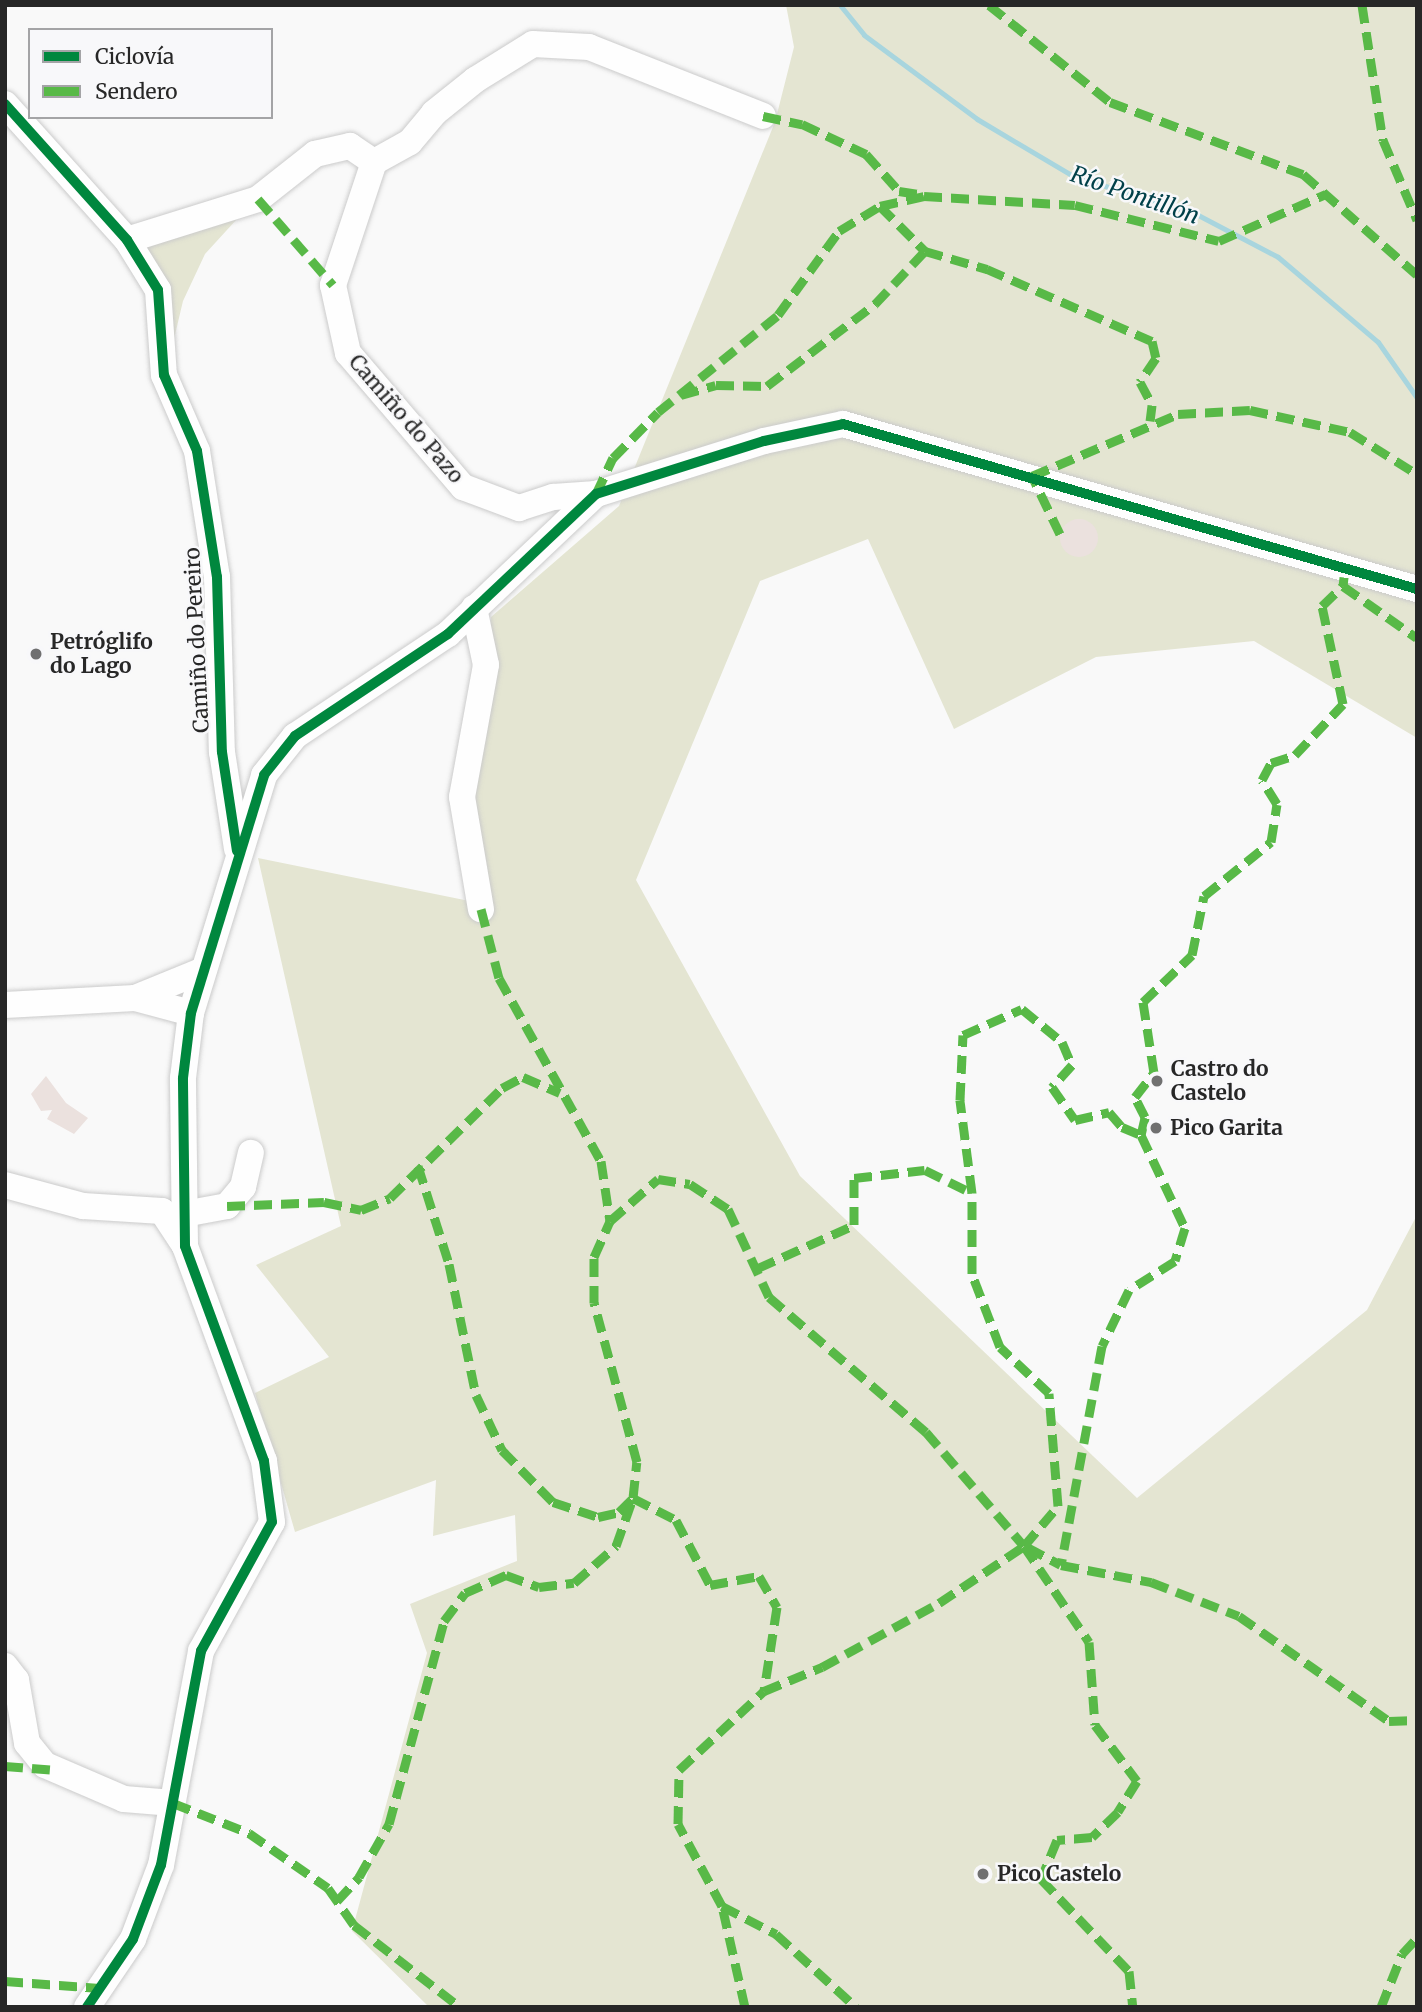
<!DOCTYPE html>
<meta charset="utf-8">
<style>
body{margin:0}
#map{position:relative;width:1422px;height:2012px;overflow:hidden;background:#f9f9f9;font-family:Merriweather,serif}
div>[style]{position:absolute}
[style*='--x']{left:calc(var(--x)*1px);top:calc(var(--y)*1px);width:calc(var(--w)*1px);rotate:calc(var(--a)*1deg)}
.green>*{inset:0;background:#e4e5d2}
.stream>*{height:5px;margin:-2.5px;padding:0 2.5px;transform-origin:2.5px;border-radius:2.5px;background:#a8d5de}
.building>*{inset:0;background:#ebe1de}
.round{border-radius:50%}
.roads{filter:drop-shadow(0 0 2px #cbcbcb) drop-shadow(0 0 2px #cbcbcb)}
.minor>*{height:26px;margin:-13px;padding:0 13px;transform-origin:13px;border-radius:13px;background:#fefefe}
.quiet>*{height:9px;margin-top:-4.5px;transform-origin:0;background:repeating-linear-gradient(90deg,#58b947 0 18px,transparent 0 27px)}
.cycleway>*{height:10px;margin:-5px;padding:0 5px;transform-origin:5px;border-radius:5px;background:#00873e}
.dots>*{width:19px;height:19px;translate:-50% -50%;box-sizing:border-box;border:4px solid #f8f8fa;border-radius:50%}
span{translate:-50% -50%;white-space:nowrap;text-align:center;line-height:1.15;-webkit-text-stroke:5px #f8f8fa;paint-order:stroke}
.street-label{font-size:21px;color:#272727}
.poi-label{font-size:21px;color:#272727;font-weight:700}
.left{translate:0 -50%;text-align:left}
.water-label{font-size:23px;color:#014049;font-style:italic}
.frame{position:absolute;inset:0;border:7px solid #272727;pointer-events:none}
.legend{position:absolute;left:28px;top:28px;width:245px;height:91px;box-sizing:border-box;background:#f8f8fa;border:2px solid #a4a4a6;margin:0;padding:9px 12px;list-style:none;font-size:21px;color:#272727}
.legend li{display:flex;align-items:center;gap:14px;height:35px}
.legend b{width:35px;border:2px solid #a4a4a6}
</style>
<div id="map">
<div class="green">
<div style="clip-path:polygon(786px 5px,1417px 5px,1417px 738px,1254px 641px,1096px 657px,954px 729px,868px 539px,760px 581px,636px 880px,800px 1176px,1137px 1498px,1367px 1310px,1417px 1215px,1417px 2007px,429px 2007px,352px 1931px,427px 1653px,410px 1604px,517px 1561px,515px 1515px,433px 1536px,436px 1480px,295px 1532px,255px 1393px,329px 1357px,256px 1265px,341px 1226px,258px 858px,489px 905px,467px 801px,491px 617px,619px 506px,775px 122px,794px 47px)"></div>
<div style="clip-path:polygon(237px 219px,205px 254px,183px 301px,173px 343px,143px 250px,144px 240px)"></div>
</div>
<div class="stream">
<div style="--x:840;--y:5;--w:38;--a:51"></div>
<div style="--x:864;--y:35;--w:141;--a:36.6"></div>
<div style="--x:977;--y:119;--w:112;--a:30.7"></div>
<div style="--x:1073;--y:176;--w:131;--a:17.3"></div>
<div style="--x:1198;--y:215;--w:90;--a:27.7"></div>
<div style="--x:1278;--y:257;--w:131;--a:40.4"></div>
<div style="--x:1378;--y:342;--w:68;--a:55.1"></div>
</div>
<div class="building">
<div class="round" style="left:1060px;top:519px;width:38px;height:38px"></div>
<div style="clip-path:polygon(46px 1076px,66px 1103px,88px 1118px,74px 1134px,47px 1119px,52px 1110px,41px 1111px,31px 1094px)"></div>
</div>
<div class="roads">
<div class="minor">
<div style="--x:5;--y:104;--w:183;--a:48.1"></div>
<div style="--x:127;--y:240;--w:59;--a:58.2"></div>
<div style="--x:158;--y:290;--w:85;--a:86"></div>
<div style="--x:164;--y:375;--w:83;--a:66.5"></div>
<div style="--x:197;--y:451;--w:128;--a:81"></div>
<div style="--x:217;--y:577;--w:175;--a:88.4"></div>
<div style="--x:222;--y:752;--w:98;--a:81.2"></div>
<div style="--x:374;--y:162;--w:41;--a:-29.1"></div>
<div style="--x:410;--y:142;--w:38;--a:-50"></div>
<div style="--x:434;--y:113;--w:53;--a:-38.8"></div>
<div style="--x:475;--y:80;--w:68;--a:-31.8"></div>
<div style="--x:533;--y:44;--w:56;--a:3.1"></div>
<div style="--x:589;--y:47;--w:187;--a:21.6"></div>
<div style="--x:127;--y:240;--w:137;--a:-17.4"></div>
<div style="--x:258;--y:199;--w:73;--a:-38.3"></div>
<div style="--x:315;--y:154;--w:36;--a:-13"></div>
<div style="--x:350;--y:146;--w:29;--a:34"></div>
<div style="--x:374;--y:162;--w:130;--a:108.4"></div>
<div style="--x:333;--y:285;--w:70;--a:77.6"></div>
<div style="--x:348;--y:353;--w:177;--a:49.4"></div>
<div style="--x:463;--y:487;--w:60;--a:20.6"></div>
<div style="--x:519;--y:508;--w:36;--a:-18"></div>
<div style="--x:553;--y:497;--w:43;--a:-4"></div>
<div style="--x:474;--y:608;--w:58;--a:78.1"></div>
<div style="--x:486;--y:665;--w:134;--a:100.3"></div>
<div style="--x:462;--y:797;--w:114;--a:80.4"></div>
<div style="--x:135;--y:998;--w:74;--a:-22.1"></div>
<div style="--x:5;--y:1005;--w:130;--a:-3.1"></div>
<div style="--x:135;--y:998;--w:58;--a:15"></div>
<div style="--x:5;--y:1185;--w:81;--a:15.1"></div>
<div style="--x:83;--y:1206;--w:79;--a:3.6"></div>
<div style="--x:162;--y:1211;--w:42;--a:56.7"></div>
<div style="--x:184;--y:1214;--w:44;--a:-10.5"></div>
<div style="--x:227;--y:1206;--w:25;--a:-50"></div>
<div style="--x:243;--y:1187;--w:35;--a:-77"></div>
<div style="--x:5;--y:1666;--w:18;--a:52"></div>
<div style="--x:16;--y:1680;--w:64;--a:80.1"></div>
<div style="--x:27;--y:1743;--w:28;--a:51"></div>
<div style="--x:45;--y:1765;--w:86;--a:23.3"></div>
<div style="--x:124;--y:1799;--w:49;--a:4.7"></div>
<div style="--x:87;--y:2007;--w:82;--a:-55.9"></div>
<div style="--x:133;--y:1939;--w:79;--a:-69.3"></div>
<div style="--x:161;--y:1865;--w:218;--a:-79.4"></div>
<div style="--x:201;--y:1651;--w:147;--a:-61.2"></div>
<div style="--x:272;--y:1522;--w:62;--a:-97.5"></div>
<div style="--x:264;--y:1461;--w:229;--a:-110.2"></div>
<div style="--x:185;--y:1246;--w:168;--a:-90.7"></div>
<div style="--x:183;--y:1078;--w:65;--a:-83"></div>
<div style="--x:191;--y:1013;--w:249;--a:-72.9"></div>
<div style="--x:264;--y:775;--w:50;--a:-51.5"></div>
<div style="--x:295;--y:736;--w:184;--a:-33.7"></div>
<div style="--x:448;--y:634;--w:204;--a:-43.4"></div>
<div style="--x:596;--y:494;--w:176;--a:-17.5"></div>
<div style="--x:764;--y:441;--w:81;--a:-12.1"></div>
<div style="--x:843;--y:424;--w:597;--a:16.04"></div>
</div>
</div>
<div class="quiet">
<div style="--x:989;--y:5;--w:155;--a:38.7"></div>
<div style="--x:1110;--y:102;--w:206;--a:20.5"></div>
<div style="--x:1303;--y:174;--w:152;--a:41.5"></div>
<div style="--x:1362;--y:5;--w:137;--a:81.2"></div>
<div style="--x:1383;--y:140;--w:87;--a:67"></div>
<div style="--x:763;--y:116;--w:40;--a:12"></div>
<div style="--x:802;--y:124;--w:71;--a:25.1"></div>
<div style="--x:866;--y:154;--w:50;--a:48.3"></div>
<div style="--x:899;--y:191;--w:18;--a:9"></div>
<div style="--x:258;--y:199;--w:114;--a:48.9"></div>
<div style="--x:880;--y:206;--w:64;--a:45"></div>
<div style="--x:925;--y:251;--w:65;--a:16.2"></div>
<div style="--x:987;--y:269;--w:180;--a:23.6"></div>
<div style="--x:1152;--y:341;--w:17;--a:77"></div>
<div style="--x:1156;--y:358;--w:29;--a:124"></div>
<div style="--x:1140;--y:382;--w:26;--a:62"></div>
<div style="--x:1152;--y:405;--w:16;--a:97"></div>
<div style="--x:681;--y:395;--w:36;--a:-16"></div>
<div style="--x:716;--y:385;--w:51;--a:1.1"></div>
<div style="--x:767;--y:386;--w:136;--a:-37.2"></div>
<div style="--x:875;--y:304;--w:73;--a:-46.7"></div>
<div style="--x:596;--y:494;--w:40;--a:-65"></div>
<div style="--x:613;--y:458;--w:64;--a:-45.6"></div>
<div style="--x:658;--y:412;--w:154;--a:-38.9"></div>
<div style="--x:778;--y:315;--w:104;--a:-54"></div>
<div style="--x:839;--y:231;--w:48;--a:-31.4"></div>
<div style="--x:880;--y:206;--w:45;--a:-12.8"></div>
<div style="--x:924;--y:196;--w:151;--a:3.4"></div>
<div style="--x:1075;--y:205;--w:148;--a:14"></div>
<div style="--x:1219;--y:241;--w:117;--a:-23.7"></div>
<div style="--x:1060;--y:534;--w:64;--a:-115.8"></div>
<div style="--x:1032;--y:476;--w:159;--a:-23"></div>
<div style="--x:1178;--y:414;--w:72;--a:-3.2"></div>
<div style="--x:1250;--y:410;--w:102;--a:12.4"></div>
<div style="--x:1350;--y:432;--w:79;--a:32.1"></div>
<div style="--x:1344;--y:577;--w:9;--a:96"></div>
<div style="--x:1343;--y:586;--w:90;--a:35.1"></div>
<div style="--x:481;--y:909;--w:71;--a:75.4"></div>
<div style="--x:499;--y:978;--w:210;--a:60.9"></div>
<div style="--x:601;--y:1161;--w:61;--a:81.5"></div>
<div style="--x:610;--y:1221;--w:64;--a:-41.2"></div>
<div style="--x:658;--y:1179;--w:32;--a:9"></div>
<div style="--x:690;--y:1184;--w:45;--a:33.3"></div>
<div style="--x:728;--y:1209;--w:97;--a:65"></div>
<div style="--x:769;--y:1297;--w:207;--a:40.7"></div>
<div style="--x:926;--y:1432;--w:150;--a:49.3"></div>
<div style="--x:1024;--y:1546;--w:116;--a:55.9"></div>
<div style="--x:1089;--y:1642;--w:83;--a:85.9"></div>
<div style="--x:1095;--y:1725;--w:70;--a:53.1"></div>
<div style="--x:1137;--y:1781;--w:36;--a:122"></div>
<div style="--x:1118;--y:1812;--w:36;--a:136"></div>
<div style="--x:1092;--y:1837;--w:35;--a:175"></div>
<div style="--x:1057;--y:1840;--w:42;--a:112.3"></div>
<div style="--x:1041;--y:1879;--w:127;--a:46.3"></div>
<div style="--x:1129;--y:1971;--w:36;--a:84"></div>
<div style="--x:1141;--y:1135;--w:18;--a:-77"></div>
<div style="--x:1145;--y:1117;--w:22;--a:-117"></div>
<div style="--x:1135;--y:1097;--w:31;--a:-52"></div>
<div style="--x:1154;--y:1073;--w:72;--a:-98.8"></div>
<div style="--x:1143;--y:1002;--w:68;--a:-43.8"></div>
<div style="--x:1192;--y:955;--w:60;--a:-78.5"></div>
<div style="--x:1204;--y:896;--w:86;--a:-38.9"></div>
<div style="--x:1271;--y:842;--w:38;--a:-81"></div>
<div style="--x:1277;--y:804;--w:28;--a:-122"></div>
<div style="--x:1262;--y:780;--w:19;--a:-62"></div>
<div style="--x:1271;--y:763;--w:25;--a:-18"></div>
<div style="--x:1295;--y:755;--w:70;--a:-46.7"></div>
<div style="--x:1343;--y:704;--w:100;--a:-102.1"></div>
<div style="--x:1322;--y:606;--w:29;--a:-44"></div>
<div style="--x:418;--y:1166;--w:103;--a:72.4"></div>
<div style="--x:449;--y:1264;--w:134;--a:78.4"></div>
<div style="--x:476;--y:1395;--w:61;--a:64.7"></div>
<div style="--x:502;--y:1450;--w:73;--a:45.6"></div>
<div style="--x:553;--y:1502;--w:47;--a:18.4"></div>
<div style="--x:598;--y:1517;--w:22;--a:-13"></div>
<div style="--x:619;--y:1512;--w:20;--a:-45"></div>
<div style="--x:633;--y:1498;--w:36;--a:-84"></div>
<div style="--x:637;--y:1462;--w:165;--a:-105.1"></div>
<div style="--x:594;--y:1303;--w:46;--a:-90"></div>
<div style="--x:594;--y:1257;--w:39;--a:-66"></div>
<div style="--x:227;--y:1206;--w:97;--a:-2.4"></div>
<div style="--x:324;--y:1202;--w:38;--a:12"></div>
<div style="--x:361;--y:1210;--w:31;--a:-22"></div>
<div style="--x:390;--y:1198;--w:157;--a:-44.5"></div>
<div style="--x:502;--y:1088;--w:24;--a:-28"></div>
<div style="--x:523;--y:1077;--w:40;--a:23.4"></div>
<div style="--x:758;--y:1268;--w:105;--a:-24.1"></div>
<div style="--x:854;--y:1225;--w:47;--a:-90"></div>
<div style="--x:854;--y:1178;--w:71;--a:-6.4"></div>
<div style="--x:925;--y:1170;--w:52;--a:26.1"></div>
<div style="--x:1027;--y:1547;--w:38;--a:28"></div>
<div style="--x:1061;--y:1565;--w:92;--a:10.7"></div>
<div style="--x:1151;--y:1582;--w:94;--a:21.1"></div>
<div style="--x:1239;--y:1616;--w:183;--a:35"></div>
<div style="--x:1389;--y:1721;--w:28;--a:-2"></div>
<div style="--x:5;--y:1766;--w:52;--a:4.4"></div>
<div style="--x:173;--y:1803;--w:82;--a:21.5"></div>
<div style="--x:249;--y:1833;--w:96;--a:34.8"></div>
<div style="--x:328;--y:1888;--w:45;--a:54.9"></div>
<div style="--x:354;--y:1925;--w:134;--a:37.7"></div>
<div style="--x:337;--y:1901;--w:33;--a:-47"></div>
<div style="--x:359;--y:1877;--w:61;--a:-60.5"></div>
<div style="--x:389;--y:1824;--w:210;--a:-74.8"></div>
<div style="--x:444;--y:1621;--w:35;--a:-53"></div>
<div style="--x:465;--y:1593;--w:45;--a:-23.7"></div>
<div style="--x:506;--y:1575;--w:35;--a:20"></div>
<div style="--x:539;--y:1587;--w:35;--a:-7"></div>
<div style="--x:574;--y:1583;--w:56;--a:-41.4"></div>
<div style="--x:616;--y:1546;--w:51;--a:-70.5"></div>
<div style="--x:633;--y:1498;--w:48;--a:27.1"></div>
<div style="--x:676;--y:1520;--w:73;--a:62.4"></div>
<div style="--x:710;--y:1585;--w:50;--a:-10.4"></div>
<div style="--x:759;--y:1576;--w:36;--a:60"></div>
<div style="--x:777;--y:1607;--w:85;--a:98.8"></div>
<div style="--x:722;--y:1906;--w:61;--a:27.4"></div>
<div style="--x:776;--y:1934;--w:108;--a:42.4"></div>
<div style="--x:5;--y:1981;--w:95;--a:4.2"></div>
<div style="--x:745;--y:2007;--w:104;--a:-102.8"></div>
<div style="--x:722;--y:1906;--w:93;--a:-118.2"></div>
<div style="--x:678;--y:1824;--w:54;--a:-88.9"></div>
<div style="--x:679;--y:1770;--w:116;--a:-42.9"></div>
<div style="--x:764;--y:1691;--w:63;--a:-22.5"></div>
<div style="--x:822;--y:1667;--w:133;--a:-28.7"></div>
<div style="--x:939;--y:1603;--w:102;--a:-33.8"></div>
<div style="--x:1024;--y:1546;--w:52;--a:-49.6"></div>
<div style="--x:1058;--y:1506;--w:113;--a:-94.6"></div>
<div style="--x:1049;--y:1393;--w:67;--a:-136.8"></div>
<div style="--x:1000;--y:1347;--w:78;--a:-111"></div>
<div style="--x:972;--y:1274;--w:81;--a:-90"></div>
<div style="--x:972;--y:1193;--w:94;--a:-97.4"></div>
<div style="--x:960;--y:1100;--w:65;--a:-87.4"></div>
<div style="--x:963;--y:1035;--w:64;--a:-23.8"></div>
<div style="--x:1022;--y:1009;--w:52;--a:39.5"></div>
<div style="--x:1062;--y:1042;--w:25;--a:67"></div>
<div style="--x:1072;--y:1065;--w:30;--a:132"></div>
<div style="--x:1052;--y:1087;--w:40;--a:55.1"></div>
<div style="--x:1075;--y:1120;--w:35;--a:-13"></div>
<div style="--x:1109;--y:1112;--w:20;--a:49"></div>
<div style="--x:1122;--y:1127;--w:21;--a:23"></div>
<div style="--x:1141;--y:1135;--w:103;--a:64.7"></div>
<div style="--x:1185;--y:1228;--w:34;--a:107"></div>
<div style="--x:1175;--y:1261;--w:54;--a:147.8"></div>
<div style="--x:1129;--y:1290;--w:62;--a:115.7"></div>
<div style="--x:1102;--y:1346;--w:223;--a:100.6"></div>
<div style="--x:1381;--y:2007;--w:57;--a:-68.4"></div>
<div style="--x:1402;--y:1954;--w:22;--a:-47"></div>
</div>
<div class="cycleway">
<div style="--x:5;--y:104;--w:183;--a:48.1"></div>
<div style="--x:127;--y:240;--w:59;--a:58.2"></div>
<div style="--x:158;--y:290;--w:85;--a:86"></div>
<div style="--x:164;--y:375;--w:83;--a:66.5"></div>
<div style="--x:197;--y:451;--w:128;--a:81"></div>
<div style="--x:217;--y:577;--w:175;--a:88.4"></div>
<div style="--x:222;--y:752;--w:100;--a:81.4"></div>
<div style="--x:87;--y:2007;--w:82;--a:-55.9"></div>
<div style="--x:133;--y:1939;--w:79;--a:-69.3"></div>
<div style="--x:161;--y:1865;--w:218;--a:-79.4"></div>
<div style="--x:201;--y:1651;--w:147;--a:-61.2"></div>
<div style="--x:272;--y:1522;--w:62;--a:-97.5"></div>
<div style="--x:264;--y:1461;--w:229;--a:-110.2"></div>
<div style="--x:185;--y:1246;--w:168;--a:-90.7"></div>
<div style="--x:183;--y:1078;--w:65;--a:-83"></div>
<div style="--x:191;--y:1013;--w:249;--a:-72.9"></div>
<div style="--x:264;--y:775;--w:50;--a:-51.5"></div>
<div style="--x:295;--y:736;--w:184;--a:-33.7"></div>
<div style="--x:448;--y:634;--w:204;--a:-43.4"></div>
<div style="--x:596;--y:494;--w:176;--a:-17.5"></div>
<div style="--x:764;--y:441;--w:81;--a:-12.1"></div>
<div style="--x:843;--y:424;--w:597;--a:16.04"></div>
</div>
<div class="dots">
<div style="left:36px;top:654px;background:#707070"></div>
<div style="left:1157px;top:1081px;background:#707070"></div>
<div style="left:1156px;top:1128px;background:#707070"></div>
<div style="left:983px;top:1874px;background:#707070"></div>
</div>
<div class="street-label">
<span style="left:406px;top:419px;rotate:49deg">Camiño do Pazo</span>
<span style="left:197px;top:640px;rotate:-93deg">Camiño do Pereiro</span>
</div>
<div class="poi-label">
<span class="left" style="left:50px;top:654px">Petróglifo<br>do Lago</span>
<span class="left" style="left:1171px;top:1081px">Castro do<br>Castelo</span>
<span class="left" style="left:1170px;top:1128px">Pico Garita</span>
<span class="left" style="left:997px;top:1874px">Pico Castelo</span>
</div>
<div class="water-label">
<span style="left:1135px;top:195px;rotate:19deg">Río Pontillón</span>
</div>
<div class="frame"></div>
<ul class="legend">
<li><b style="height:9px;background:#00873e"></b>Ciclovía</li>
<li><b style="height:9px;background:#58b947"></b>Sendero</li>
</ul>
</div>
